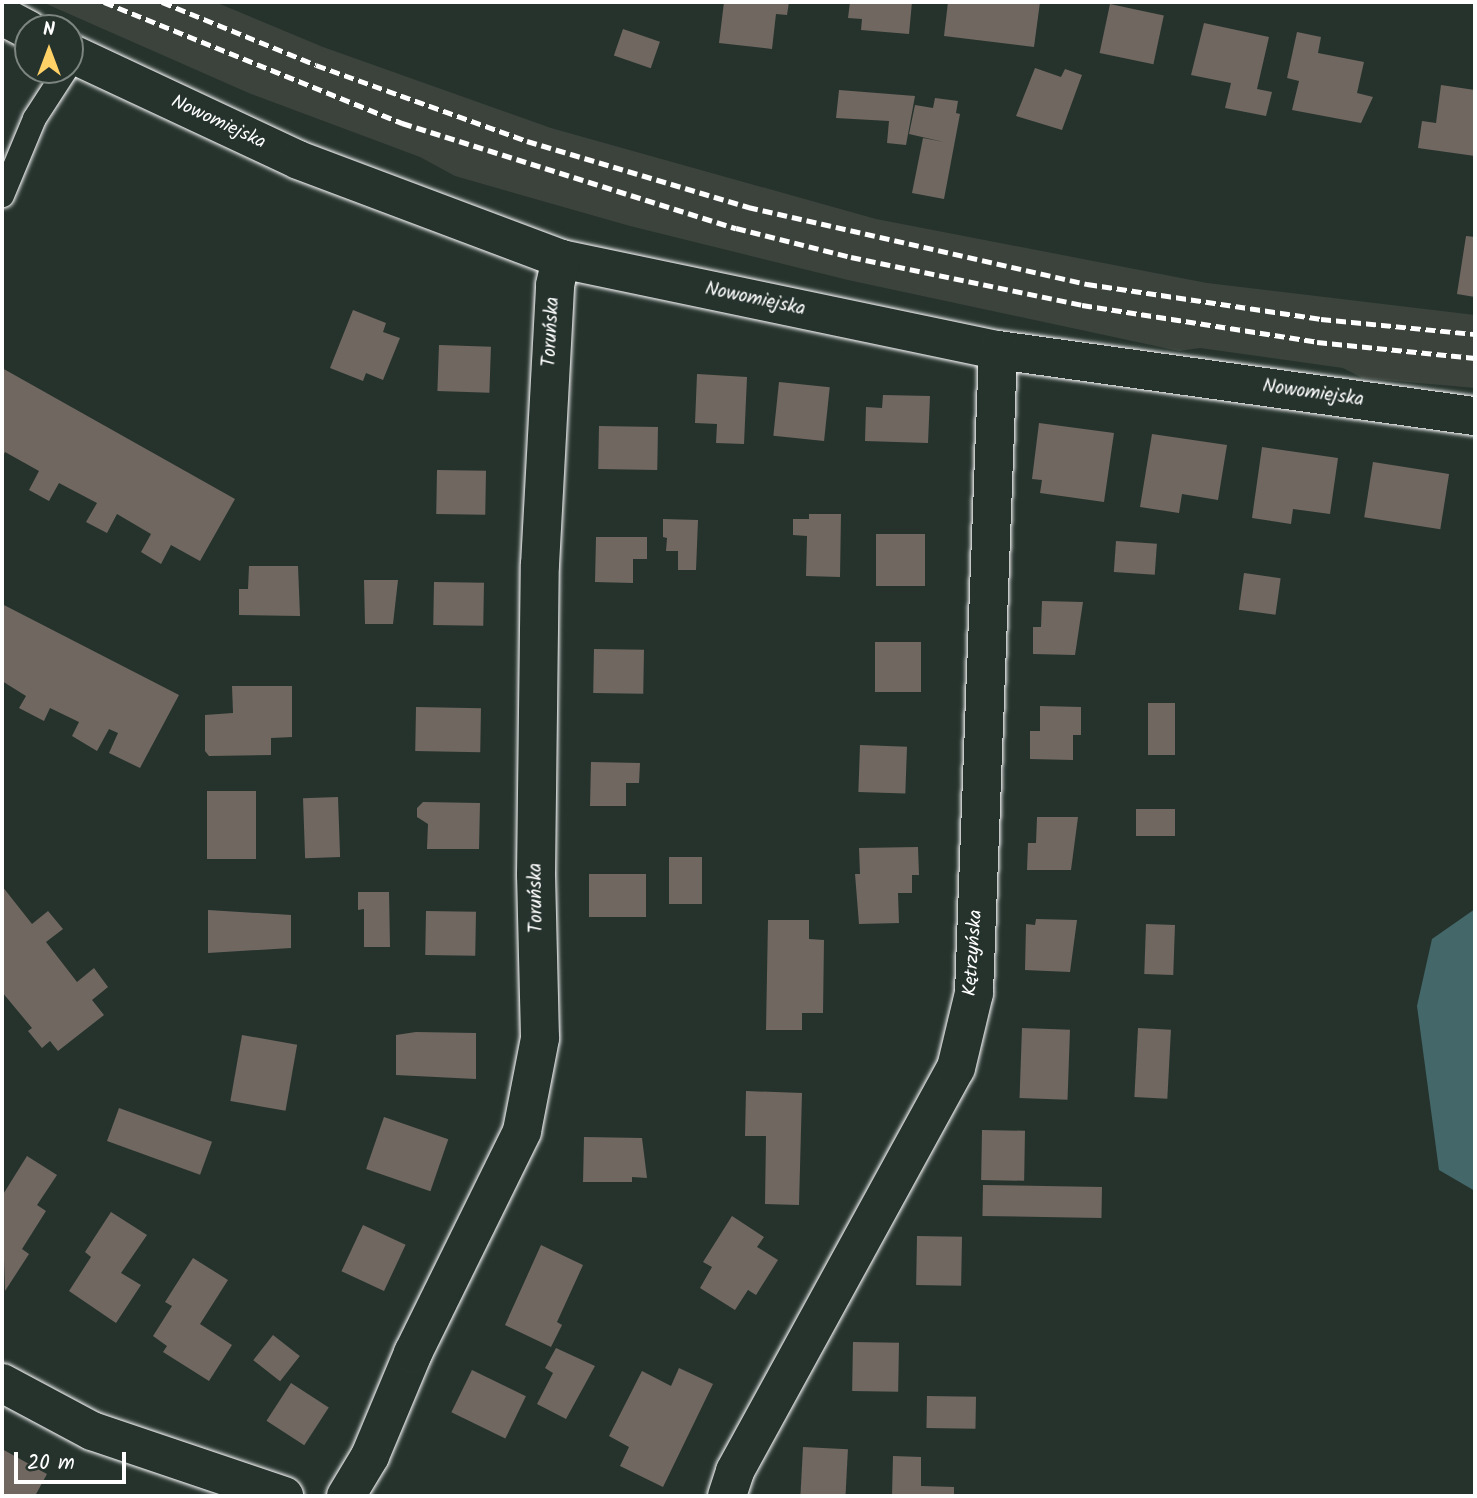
<!DOCTYPE html>
<meta charset="utf-8">
<style>
body{margin:0}
#map{position:relative;width:1477px;height:1498px;overflow:hidden;background:#26332d;font-family:Kalam,sans-serif}
div>[style]{position:absolute}
[style*='--x']{left:calc(var(--x)*1px);top:calc(var(--y)*1px);width:calc(var(--w)*1px);rotate:calc(var(--a)*1deg)}
.built>*{inset:0;background:#3c433c}
.water>*{inset:0;background:#44686a}
.building>*{inset:0;background:#706760;transform-origin:0 0}
.roads{filter:drop-shadow(0 0 2px #fff) drop-shadow(0 0 2px #fff)}
.lane>*{height:23px;margin:-11.5px;padding:0 11.5px;transform-origin:11.5px;border-radius:11.5px;background:#26332d}
.street>*{height:38px;margin:-19px;padding:0 19px;transform-origin:19px;border-radius:19px;background:#26332d}
.rail>*{height:5px;margin-top:-2.5px;transform-origin:0;background:repeating-linear-gradient(90deg,#fff 0 10px,transparent 0 15px)}
span{translate:-50% -50%;white-space:nowrap;text-align:center;line-height:1.15;-webkit-text-stroke:5px #26332d;paint-order:stroke}
.street-label{font-size:19px;color:#fff}
.frame{position:absolute;inset:0;border:4px solid #fff;pointer-events:none}
.north{position:absolute;left:14px;top:14px;width:70px;height:70px;box-sizing:border-box;background:#26332d;border:2px solid #7d8581;border-radius:50%;rotate:0deg;font-size:19px;font-weight:700;line-height:28px;text-align:center;color:#fff}
.north::after{content:'';display:block;margin:auto;width:24px;height:32px;background:#ffd166;clip-path:polygon(50% 0,100% 100%,50% 72%,0 100%)}
.scale{position:absolute;left:14px;top:1452px;width:112px;height:32px;box-sizing:border-box;border:4px solid #fff;border-top:0;padding-left:9px;font-size:21px;line-height:24px;white-space:nowrap;color:#fff;-webkit-text-stroke:5px #26332d;paint-order:stroke}
</style>
<div id="map">
<div class="built">
<div style="clip-path:polygon(42px 2px,215px 2px,323px 47px,551px 128px,876px 219px,1207px 283px,1475px 315px,1475px 388px,1362px 378px,1343px 368px,1200px 348px,1179px 351px,848px 280px,630px 226px,455px 176px,420px 157px,251px 94px)"></div>
</div>
<div class="water">
<div style="clip-path:polygon(1475px 909px,1475px 1191px,1439px 1170px,1417px 1006px,1432px 939px)"></div>
</div>
<div class="building">
<div style="clip-path:polygon(724px 2px,789px 2px,787px 15px,776px 14px,772px 49px,719px 43px)"></div>
<div style="clip-path:polygon(850px 2px,912px 2px,909px 34px,861px 30px,862px 19px,848px 18px)"></div>
<div style="clip-path:polygon(948px 2px,1040px 2px,1034px 47px,944px 36px)"></div>
<div style="left:1110px;top:4px;width:55px;height:50px;rotate:12deg"></div>
<div style="clip-path:polygon(1204px 23px,1269px 37px,1257px 89px,1272px 92px,1266px 116px,1225px 108px,1231px 83px,1191px 75px)"></div>
<div style="left:623px;top:29px;width:39px;height:28px;rotate:19deg"></div>
<div style="clip-path:polygon(1297px 32px,1321px 37px,1318px 53px,1364px 62px,1357px 93px,1373px 97px,1361px 123px,1292px 110px,1299px 81px,1287px 78px)"></div>
<div style="clip-path:polygon(1035px 68px,1061px 77px,1065px 69px,1082px 75px,1062px 130px,1016px 116px)"></div>
<div style="clip-path:polygon(1441px 85px,1475px 90px,1475px 156px,1418px 148px,1422px 121px,1436px 123px)"></div>
<div style="clip-path:polygon(839px 90px,915px 96px,906px 145px,887px 143px,889px 121px,836px 118px)"></div>
<div style="clip-path:polygon(935px 98px,958px 101px,956px 113px,960px 114px,944px 199px,912px 193px,923px 138px,944px 142px,909px 134px,915px 105px,933px 108px)"></div>
<div style="clip-path:polygon(1466px 236px,1475px 237px,1475px 297px,1457px 294px)"></div>
<div style="clip-path:polygon(353px 310px,386px 323px,383px 332px,400px 338px,383px 380px,366px 373px,363px 381px,330px 368px)"></div>
<div style="left:439px;top:345px;width:52px;height:46px;rotate:2deg"></div>
<div style="clip-path:polygon(2px 368px,235px 499px,200px 561px,171px 545px,161px 564px,141px 552px,151px 534px,117px 514px,107px 533px,86px 522px,97px 503px,59px 483px,49px 501px,29px 490px,39px 471px,5px 452px,2px 458px)"></div>
<div style="clip-path:polygon(697px 374px,747px 377px,744px 444px,716px 443px,717px 424px,695px 423px)"></div>
<div style="left:779px;top:382px;width:51px;height:54px;rotate:6deg"></div>
<div style="clip-path:polygon(883px 395px,930px 396px,928px 443px,865px 441px,866px 407px,882px 408px)"></div>
<div style="clip-path:polygon(1039px 423px,1114px 433px,1104px 502px,1040px 493px,1042px 480px,1032px 479px)"></div>
<div style="left:599px;top:426px;width:59px;height:43px;rotate:1deg"></div>
<div style="clip-path:polygon(1152px 434px,1227px 445px,1218px 500px,1182px 494px,1179px 513px,1140px 507px)"></div>
<div style="clip-path:polygon(1262px 447px,1338px 458px,1330px 514px,1293px 509px,1291px 524px,1252px 518px)"></div>
<div style="left:1373px;top:462px;width:77px;height:56px;rotate:9deg"></div>
<div style="left:437px;top:470px;width:49px;height:44px;rotate:1deg"></div>
<div style="clip-path:polygon(809px 514px,841px 514px,840px 577px,806px 576px,807px 536px,793px 535px,793px 519px,809px 519px)"></div>
<div style="clip-path:polygon(663px 519px,698px 520px,696px 570px,678px 570px,678px 551px,666px 551px,667px 538px,663px 537px)"></div>
<div style="left:876px;top:534px;width:49px;height:52px"></div>
<div style="clip-path:polygon(596px 537px,647px 537px,647px 559px,633px 559px,633px 583px,595px 582px)"></div>
<div style="left:1116px;top:541px;width:41px;height:31px;rotate:4deg"></div>
<div style="clip-path:polygon(249px 566px,298px 566px,300px 616px,239px 615px,239px 589px,248px 589px)"></div>
<div style="left:1244px;top:573px;width:37px;height:37px;rotate:8deg"></div>
<div style="clip-path:polygon(364px 580px,398px 580px,393px 624px,365px 624px)"></div>
<div style="left:434px;top:582px;width:50px;height:43px;rotate:1deg"></div>
<div style="clip-path:polygon(1042px 601px,1083px 602px,1075px 655px,1033px 654px,1033px 627px,1041px 627px)"></div>
<div style="clip-path:polygon(2px 604px,179px 695px,140px 768px,109px 753px,118px 733px,109px 729px,97px 751px,72px 736px,79px 722px,50px 708px,44px 721px,19px 708px,26px 696px,2px 681px)"></div>
<div style="left:875px;top:642px;width:46px;height:50px"></div>
<div style="left:594px;top:649px;width:50px;height:44px;rotate:1deg"></div>
<div style="clip-path:polygon(232px 686px,292px 686px,292px 737px,271px 738px,271px 755px,209px 756px,205px 751px,205px 715px,233px 713px)"></div>
<div style="left:1148px;top:703px;width:27px;height:52px"></div>
<div style="clip-path:polygon(1040px 706px,1081px 707px,1081px 735px,1073px 735px,1073px 760px,1030px 759px,1030px 731px,1040px 731px)"></div>
<div style="left:416px;top:707px;width:65px;height:44px;rotate:1deg"></div>
<div style="left:860px;top:745px;width:47px;height:47px;rotate:2deg"></div>
<div style="clip-path:polygon(591px 762px,640px 763px,639px 783px,626px 783px,626px 806px,590px 806px)"></div>
<div style="left:207px;top:791px;width:49px;height:68px"></div>
<div style="left:338px;top:797px;width:60px;height:35px;rotate:88deg"></div>
<div style="clip-path:polygon(423px 802px,480px 803px,479px 849px,427px 849px,428px 824px,417px 817px,417px 808px)"></div>
<div style="left:1136px;top:809px;width:39px;height:27px"></div>
<div style="clip-path:polygon(1037px 817px,1078px 817px,1071px 870px,1027px 870px,1028px 843px,1036px 843px)"></div>
<div style="clip-path:polygon(918px 847px,919px 875px,912px 875px,912px 893px,898px 893px,899px 923px,859px 924px,855px 874px,860px 874px,859px 848px)"></div>
<div style="left:669px;top:857px;width:33px;height:47px"></div>
<div style="left:589px;top:874px;width:57px;height:43px"></div>
<div style="clip-path:polygon(2px 886px,32px 924px,48px 911px,63px 929px,46px 942px,77px 982px,94px 968px,108px 987px,92px 1000px,104px 1015px,58px 1051px,50px 1041px,42px 1048px,28px 1031px,32px 1028px,2px 992px)"></div>
<div style="clip-path:polygon(358px 892px,389px 892px,390px 947px,364px 947px,364px 909px,358px 910px)"></div>
<div style="clip-path:polygon(208px 910px,291px 915px,291px 948px,208px 953px)"></div>
<div style="left:426px;top:911px;width:50px;height:44px;rotate:1deg"></div>
<div style="clip-path:polygon(1036px 919px,1077px 920px,1070px 972px,1025px 970px,1026px 924px,1035px 925px)"></div>
<div style="clip-path:polygon(768px 920px,809px 920px,809px 939px,824px 940px,823px 1013px,802px 1013px,802px 1030px,766px 1030px)"></div>
<div style="left:1146px;top:924px;width:29px;height:50px;rotate:2deg"></div>
<div style="left:1022px;top:1028px;width:48px;height:70px;rotate:2deg"></div>
<div style="left:1138px;top:1028px;width:33px;height:69px;rotate:3deg"></div>
<div style="clip-path:polygon(416px 1032px,476px 1033px,476px 1079px,396px 1075px,396px 1035px)"></div>
<div style="left:242px;top:1035px;width:56px;height:67px;rotate:10deg"></div>
<div style="clip-path:polygon(746px 1091px,802px 1093px,799px 1205px,765px 1204px,766px 1136px,745px 1136px)"></div>
<div style="left:119px;top:1108px;width:99px;height:35px;rotate:20deg"></div>
<div style="left:384px;top:1117px;width:68px;height:55px;rotate:19deg"></div>
<div style="left:982px;top:1130px;width:43px;height:50px;rotate:1deg"></div>
<div style="clip-path:polygon(584px 1137px,642px 1138px,647px 1178px,632px 1177px,632px 1182px,583px 1182px)"></div>
<div style="clip-path:polygon(27px 1156px,57px 1175px,37px 1205px,46px 1211px,22px 1249px,29px 1254px,5px 1291px,2px 1196px)"></div>
<div style="left:983px;top:1185px;width:119px;height:31px;rotate:1deg"></div>
<div style="clip-path:polygon(111px 1212px,147px 1235px,121px 1273px,141px 1285px,116px 1323px,69px 1291px,91px 1257px,85px 1252px)"></div>
<div style="clip-path:polygon(732px 1216px,764px 1237px,757px 1247px,778px 1260px,756px 1295px,748px 1290px,735px 1310px,700px 1288px,712px 1267px,703px 1262px)"></div>
<div style="left:363px;top:1225px;width:47px;height:51px;rotate:25deg"></div>
<div style="left:917px;top:1236px;width:45px;height:49px;rotate:1deg"></div>
<div style="clip-path:polygon(541px 1245px,583px 1265px,557px 1322px,562px 1325px,551px 1347px,505px 1325px)"></div>
<div style="clip-path:polygon(193px 1258px,228px 1280px,200px 1324px,232px 1345px,209px 1381px,163px 1352px,167px 1346px,153px 1336px,172px 1306px,165px 1302px)"></div>
<div style="left:273px;top:1335px;width:34px;height:32px;rotate:38deg"></div>
<div style="left:853px;top:1342px;width:46px;height:49px;rotate:1deg"></div>
<div style="clip-path:polygon(556px 1348px,595px 1366px,566px 1419px,537px 1404px,553px 1373px,545px 1368px)"></div>
<div style="clip-path:polygon(679px 1368px,713px 1384px,663px 1487px,620px 1466px,629px 1447px,609px 1436px,642px 1371px,671px 1386px)"></div>
<div style="left:472px;top:1370px;width:60px;height:47px;rotate:26deg"></div>
<div style="left:291px;top:1383px;width:45px;height:45px;rotate:33deg"></div>
<div style="left:927px;top:1396px;width:49px;height:32px;rotate:1deg"></div>
<div style="left:803px;top:1447px;width:45px;height:49px;rotate:3deg"></div>
<div style="clip-path:polygon(2px 1449px,47px 1474px,35px 1496px,2px 1496px)"></div>
<div style="clip-path:polygon(893px 1456px,921px 1457px,921px 1486px,954px 1487px,954px 1496px,892px 1496px)"></div>
</div>
<div class="roads">
<div class="lane">
<div style="--x:2;--y:195;--w:83;--a:-67.4"></div>
<div style="--x:34;--y:118;--w:57;--a:-57.1"></div>
</div>
<div class="street">
<div style="--x:2;--y:16;--w:30;--a:28"></div>
<div style="--x:70;--y:53;--w:252;--a:25.1"></div>
<div style="--x:298;--y:160;--w:281;--a:20.6"></div>
<div style="--x:561;--y:259;--w:446;--a:11.8"></div>
<div style="--x:998;--y:350;--w:482;--a:7.9"></div>
<div style="--x:2;--y:1383;--w:102;--a:28.1"></div>
<div style="--x:92;--y:1431;--w:203;--a:18.7"></div>
<div style="--x:346;--y:1496;--w:47;--a:-59"></div>
<div style="--x:370;--y:1456;--w:112;--a:-67.3"></div>
<div style="--x:413;--y:1353;--w:247;--a:-63.8"></div>
<div style="--x:522;--y:1131;--w:95;--a:-79"></div>
<div style="--x:540;--y:1038;--w:163;--a:-91.4"></div>
<div style="--x:536;--y:875;--w:310;--a:-89.3"></div>
<div style="--x:540;--y:565;--w:280;--a:-86.9"></div>
<div style="--x:555;--y:285;--w:27;--a:-77"></div>
<div style="--x:727;--y:1496;--w:26;--a:-72"></div>
<div style="--x:735;--y:1471;--w:460;--a:-61.3"></div>
<div style="--x:956;--y:1068;--w:77;--a:-76.5"></div>
<div style="--x:974;--y:993;--w:643;--a:-87.86"></div>
</div>
</div>
<div class="rail">
<div style="--x:104;--y:2;--w:322;--a:22.1"></div>
<div style="--x:402;--y:123;--w:350;--a:17.5"></div>
<div style="--x:736;--y:228;--w:119;--a:14.2"></div>
<div style="--x:851;--y:257;--w:236;--a:11.7"></div>
<div style="--x:1082;--y:305;--w:238;--a:8.9"></div>
<div style="--x:1317;--y:342;--w:159;--a:5.8"></div>
<div style="--x:162;--y:2;--w:166;--a:22.2"></div>
<div style="--x:316;--y:65;--w:224;--a:19.8"></div>
<div style="--x:527;--y:141;--w:231;--a:16.6"></div>
<div style="--x:748;--y:207;--w:348;--a:12.8"></div>
<div style="--x:1087;--y:284;--w:237;--a:8.5"></div>
<div style="--x:1321;--y:319;--w:155;--a:5.6"></div>
</div>
<div class="street-label">
<span style="left:218px;top:123px;rotate:25deg">Nowomiejska</span>
<span style="left:755px;top:300px;rotate:12deg">Nowomiejska</span>
<span style="left:552px;top:332px;rotate:-87deg">Toruńska</span>
<span style="left:1313px;top:394px;rotate:8deg">Nowomiejska</span>
<span style="left:537px;top:898px;rotate:-91deg">Toruńska</span>
<span style="left:974px;top:953px;rotate:-86deg">Kętrzyńska</span>
</div>
<div class="frame"></div>
<div class="north">N</div>
<div class="scale">20 m</div>
</div>
